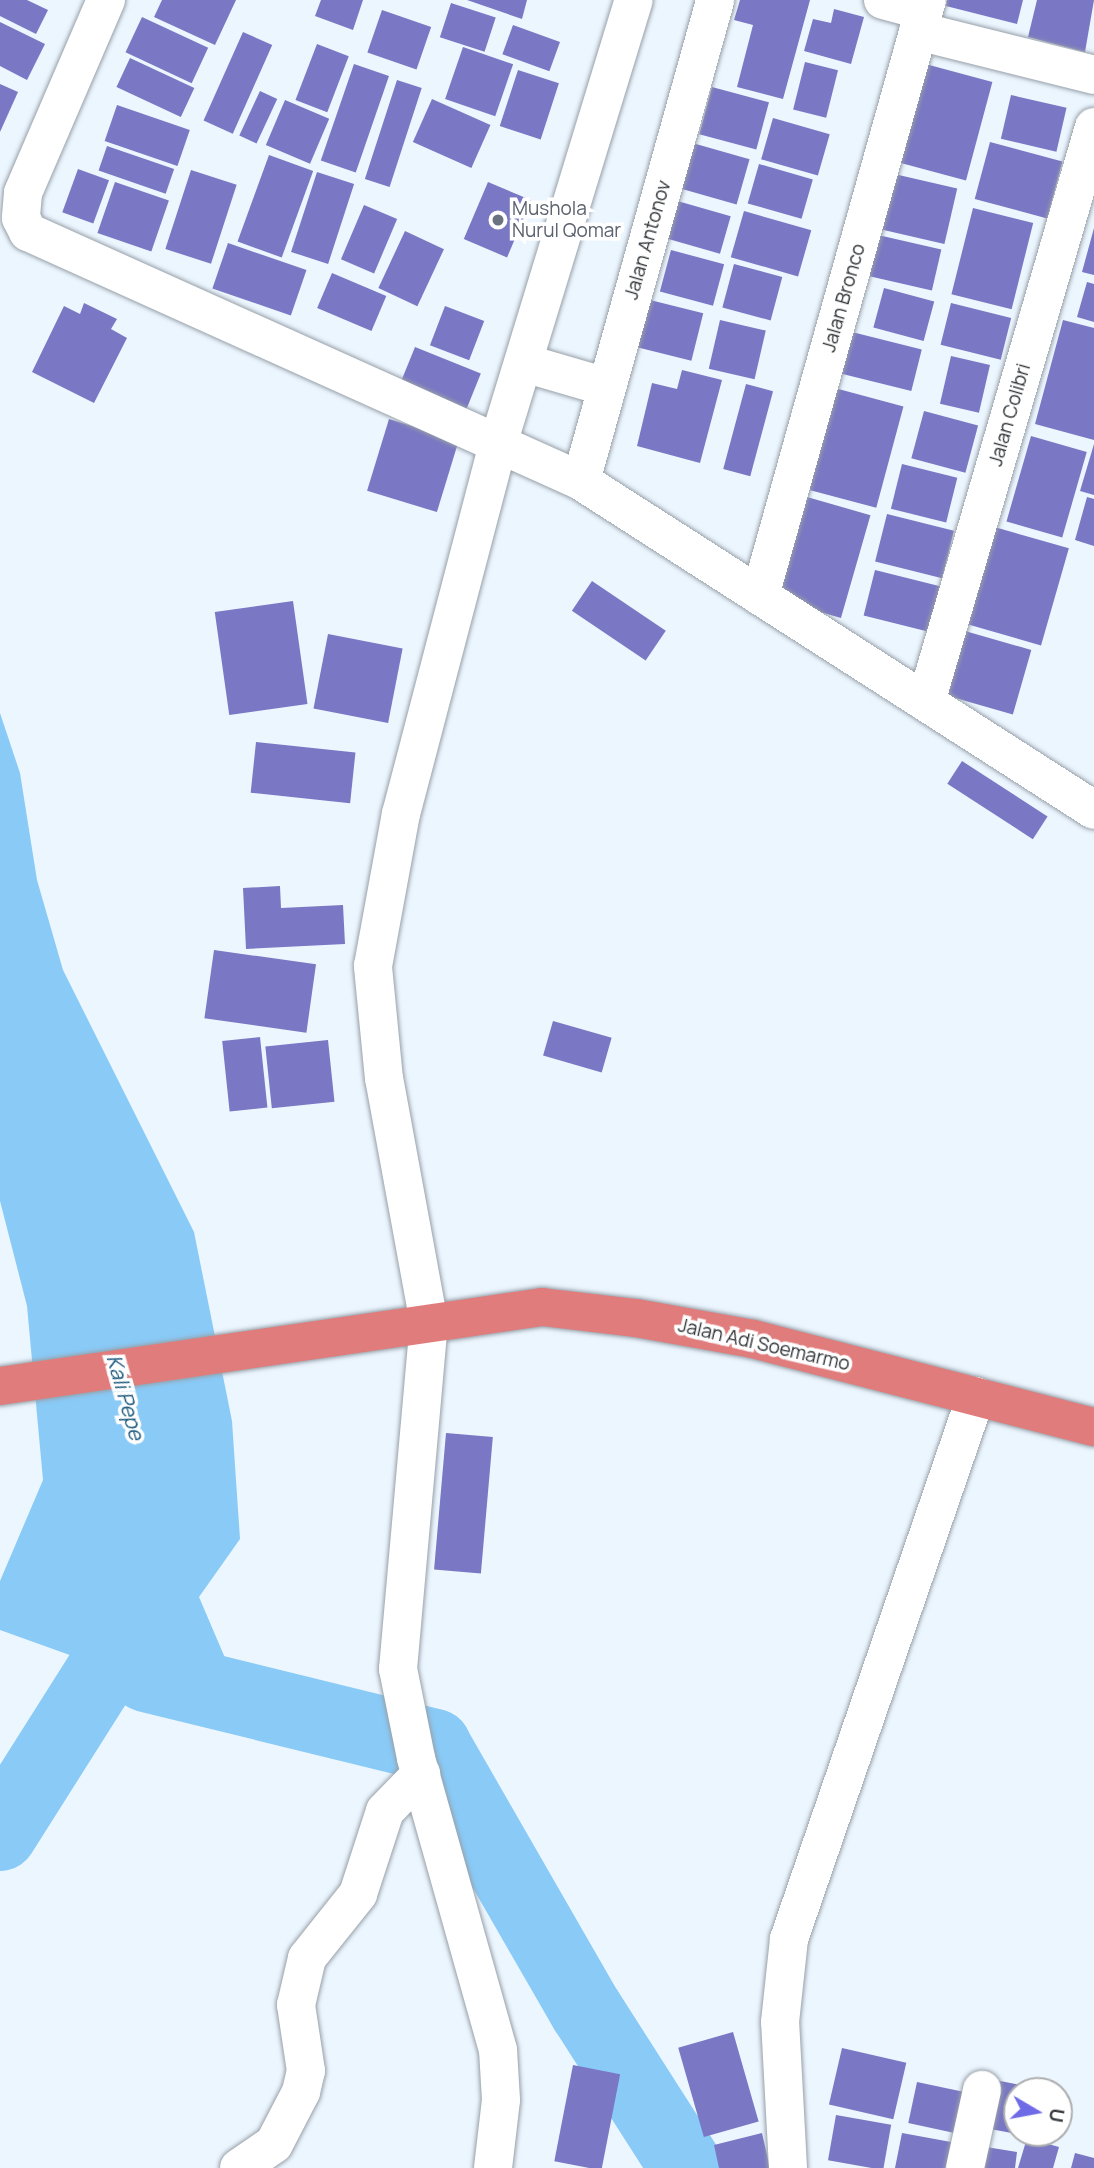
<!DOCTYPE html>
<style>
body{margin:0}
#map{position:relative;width:1094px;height:2168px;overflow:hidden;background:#ecf6ff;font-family:Manrope,sans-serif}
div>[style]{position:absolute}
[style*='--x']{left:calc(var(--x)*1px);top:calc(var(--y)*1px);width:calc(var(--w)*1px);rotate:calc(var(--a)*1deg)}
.water>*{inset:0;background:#89caf7}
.river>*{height:74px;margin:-37px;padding:0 37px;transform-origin:37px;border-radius:37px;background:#89caf7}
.building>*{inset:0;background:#7a77c4;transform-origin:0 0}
.roads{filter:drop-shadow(0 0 2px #97a0a8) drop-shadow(0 0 2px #97a0a8)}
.minor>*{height:38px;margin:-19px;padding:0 19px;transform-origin:19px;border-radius:19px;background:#fff}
.secondary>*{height:38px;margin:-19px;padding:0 19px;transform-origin:19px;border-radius:19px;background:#fff}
.trunk>*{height:38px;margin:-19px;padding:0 19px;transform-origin:19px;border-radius:19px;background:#e07c7c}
.dots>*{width:19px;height:19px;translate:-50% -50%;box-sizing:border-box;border:4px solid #fff;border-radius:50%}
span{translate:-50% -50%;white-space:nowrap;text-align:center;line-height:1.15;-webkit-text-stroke:7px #fff;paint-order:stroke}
.worship-label{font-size:19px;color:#5b616d}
.left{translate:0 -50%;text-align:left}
.street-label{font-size:19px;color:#313538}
.water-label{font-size:21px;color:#18577c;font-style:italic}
.north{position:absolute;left:1003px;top:2077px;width:70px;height:70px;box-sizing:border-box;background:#fff;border:2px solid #adaeaf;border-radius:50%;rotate:100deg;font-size:19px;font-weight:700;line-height:28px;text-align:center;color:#313538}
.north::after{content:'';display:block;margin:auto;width:24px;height:32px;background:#6f6be6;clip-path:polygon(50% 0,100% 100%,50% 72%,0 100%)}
</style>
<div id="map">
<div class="water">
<div style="clip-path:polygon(0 713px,20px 773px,37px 880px,63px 970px,194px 1232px,232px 1421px,240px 1539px,199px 1597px,243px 1700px,237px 1715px,0 1630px,0 1581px,43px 1480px,27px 1306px,0 1201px)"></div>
</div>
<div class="river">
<div style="--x:146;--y:1675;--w:297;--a:13.8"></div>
<div style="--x:434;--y:1746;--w:305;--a:60.1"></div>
<div style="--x:586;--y:2010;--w:188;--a:57.4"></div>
<div style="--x:0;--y:1834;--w:200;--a:-57.7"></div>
<div style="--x:107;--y:1665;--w:100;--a:-81.4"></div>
</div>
<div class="building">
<div style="clip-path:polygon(0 0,27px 0,48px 10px,36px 34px,0 16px)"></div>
<div style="clip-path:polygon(162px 0,236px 0,215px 45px,154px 17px)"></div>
<div style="clip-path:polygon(321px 0,363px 0,353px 30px,315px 16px)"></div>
<div style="clip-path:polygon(467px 0,527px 0,522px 19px)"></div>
<div style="clip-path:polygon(740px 0,810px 0,783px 99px,737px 87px,753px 25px,734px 20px)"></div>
<div style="clip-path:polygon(947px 0,1023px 0,1017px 24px,946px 6px)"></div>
<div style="clip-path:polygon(1037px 0,1094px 0,1085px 52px,1028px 37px)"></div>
<div style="left:451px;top:3px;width:47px;height:36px;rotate:18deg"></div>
<div style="clip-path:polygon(834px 9px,864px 17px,851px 64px,804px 51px,813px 19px,831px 23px)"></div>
<div style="left:382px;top:10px;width:52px;height:45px;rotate:19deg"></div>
<div style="left:142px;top:17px;width:73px;height:39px;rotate:25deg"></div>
<div style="clip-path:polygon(0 22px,45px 44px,27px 80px,0 66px)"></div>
<div style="left:513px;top:25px;width:50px;height:31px;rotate:20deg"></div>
<div style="left:243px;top:32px;width:32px;height:97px;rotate:24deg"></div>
<div style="left:317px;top:44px;width:34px;height:60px;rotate:21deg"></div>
<div style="left:463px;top:47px;width:53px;height:55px;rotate:19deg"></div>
<div style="left:130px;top:58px;width:71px;height:32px;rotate:25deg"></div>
<div style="left:805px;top:62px;width:34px;height:49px;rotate:14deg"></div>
<div style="left:918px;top:62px;width:77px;height:102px;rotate:15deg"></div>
<div style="left:354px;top:64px;width:37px;height:102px;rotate:19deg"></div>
<div style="left:518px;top:70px;width:43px;height:59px;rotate:18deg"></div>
<div style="left:397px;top:80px;width:26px;height:104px;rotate:18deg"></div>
<div style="clip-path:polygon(0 84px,18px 92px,0 132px)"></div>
<div style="left:712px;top:87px;width:59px;height:49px;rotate:15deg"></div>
<div style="left:260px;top:91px;width:19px;height:49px;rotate:25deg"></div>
<div style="left:1011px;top:95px;width:57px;height:45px;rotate:13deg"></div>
<div style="left:432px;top:99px;width:64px;height:47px;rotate:24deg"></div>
<div style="left:285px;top:100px;width:48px;height:49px;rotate:23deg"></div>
<div style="left:117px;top:105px;width:77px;height:38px;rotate:19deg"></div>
<div style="left:773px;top:118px;width:59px;height:43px;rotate:16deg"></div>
<div style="left:689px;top:142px;width:63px;height:47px;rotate:16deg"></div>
<div style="left:990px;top:142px;width:75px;height:59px;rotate:15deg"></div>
<div style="left:107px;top:146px;width:71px;height:26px;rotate:19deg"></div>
<div style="left:269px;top:155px;width:47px;height:92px;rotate:20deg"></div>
<div style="left:759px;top:164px;width:56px;height:41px;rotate:16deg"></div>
<div style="left:78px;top:169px;width:33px;height:46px;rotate:20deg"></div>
<div style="left:191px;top:170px;width:48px;height:83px;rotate:18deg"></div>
<div style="left:317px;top:172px;width:39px;height:84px;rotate:18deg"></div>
<div style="left:890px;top:173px;width:69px;height:57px;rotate:13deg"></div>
<div style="left:115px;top:182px;width:57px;height:54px;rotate:19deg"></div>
<div style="left:488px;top:182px;width:47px;height:62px;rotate:23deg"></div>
<div style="left:674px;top:200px;width:59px;height:39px;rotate:16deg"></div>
<div style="left:364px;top:205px;width:36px;height:59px;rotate:23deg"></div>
<div style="left:973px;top:208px;width:62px;height:89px;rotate:14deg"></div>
<div style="left:744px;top:211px;width:70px;height:48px;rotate:16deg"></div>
<div style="clip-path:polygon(1094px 228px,1094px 275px,1082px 272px)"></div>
<div style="left:405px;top:231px;width:43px;height:63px;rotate:25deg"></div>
<div style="left:878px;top:235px;width:65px;height:42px;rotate:13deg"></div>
<div style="left:228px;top:243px;width:83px;height:48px;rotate:19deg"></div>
<div style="left:671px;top:250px;width:55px;height:43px;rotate:15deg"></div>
<div style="left:734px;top:264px;width:50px;height:45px;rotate:15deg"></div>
<div style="left:332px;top:273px;width:59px;height:38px;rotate:23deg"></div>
<div style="clip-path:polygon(1087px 282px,1094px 284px,1094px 322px,1077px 317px)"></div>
<div style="left:884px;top:288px;width:52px;height:41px;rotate:15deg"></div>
<div style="left:646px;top:299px;width:59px;height:49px;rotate:14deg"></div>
<div style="clip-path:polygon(84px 303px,117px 319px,111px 329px,127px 338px,94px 403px,32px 372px,64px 306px,80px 314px)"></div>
<div style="left:951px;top:303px;width:62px;height:43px;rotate:14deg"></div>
<div style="left:445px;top:306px;width:42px;height:42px;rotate:21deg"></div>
<div style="left:720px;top:320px;width:47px;height:50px;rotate:13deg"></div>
<div style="clip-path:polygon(1063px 320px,1094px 328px,1094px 440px,1035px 424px)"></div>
<div style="left:848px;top:331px;width:76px;height:43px;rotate:14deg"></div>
<div style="left:415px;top:347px;width:71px;height:43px;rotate:22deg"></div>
<div style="left:951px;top:356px;width:40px;height:49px;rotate:13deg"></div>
<div style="clip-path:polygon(682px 370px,722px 380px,700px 463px,637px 446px,652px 383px,677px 389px)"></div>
<div style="left:746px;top:384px;width:28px;height:88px;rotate:15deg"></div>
<div style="left:831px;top:387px;width:75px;height:105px;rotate:15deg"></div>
<div style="left:924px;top:411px;width:56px;height:49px;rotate:15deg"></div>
<div style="left:389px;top:419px;width:73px;height:75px;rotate:17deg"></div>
<div style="left:1031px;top:436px;width:58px;height:89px;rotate:16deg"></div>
<div style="clip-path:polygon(1094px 444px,1094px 495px,1080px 491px)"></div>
<div style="left:902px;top:464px;width:57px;height:46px;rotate:14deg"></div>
<div style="left:807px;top:497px;width:66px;height:107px;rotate:16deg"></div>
<div style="clip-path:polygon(1087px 497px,1094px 499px,1094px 546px,1075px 540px)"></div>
<div style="left:887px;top:514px;width:69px;height:49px;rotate:14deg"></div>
<div style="left:991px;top:526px;width:81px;height:101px;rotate:16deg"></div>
<div style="left:875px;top:570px;width:67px;height:47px;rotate:14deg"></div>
<div style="left:592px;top:581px;width:89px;height:36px;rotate:34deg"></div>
<div style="left:293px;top:601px;width:104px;height:79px;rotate:82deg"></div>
<div style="left:965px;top:631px;width:69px;height:67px;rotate:16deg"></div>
<div style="left:328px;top:634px;width:76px;height:76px;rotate:11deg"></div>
<div style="left:256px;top:742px;width:100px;height:51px;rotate:6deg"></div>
<div style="left:962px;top:761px;width:102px;height:27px;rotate:33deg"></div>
<div style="clip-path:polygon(280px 886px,281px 908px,343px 905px,345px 944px,246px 949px,243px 888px)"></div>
<div style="left:214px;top:950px;width:103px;height:69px;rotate:8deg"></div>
<div style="left:553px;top:1021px;width:61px;height:36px;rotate:16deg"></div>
<div style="left:260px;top:1037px;width:71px;height:38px;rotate:84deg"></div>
<div style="left:328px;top:1040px;width:62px;height:63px;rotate:84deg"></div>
<div style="left:446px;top:1433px;width:47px;height:137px;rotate:5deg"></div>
<div style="left:733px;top:2032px;width:93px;height:57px;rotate:74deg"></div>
<div style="left:842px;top:2048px;width:66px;height:58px;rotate:13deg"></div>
<div style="left:573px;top:2065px;width:48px;height:98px;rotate:11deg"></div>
<div style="clip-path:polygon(995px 2080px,1040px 2089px,1017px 2091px,1017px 2134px,985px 2128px)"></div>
<div style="left:917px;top:2082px;width:52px;height:42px;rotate:12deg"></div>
<div style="left:836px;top:2115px;width:56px;height:46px;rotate:10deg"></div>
<div style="clip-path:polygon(762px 2133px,770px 2168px,719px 2168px,714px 2145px)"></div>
<div style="clip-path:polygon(902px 2133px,962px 2144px,957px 2168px,895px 2168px)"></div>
<div style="clip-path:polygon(1027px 2138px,1059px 2147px,1053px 2168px,1018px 2168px)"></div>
<div style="clip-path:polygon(980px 2146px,1017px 2152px,1015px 2168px,976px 2168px)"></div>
<div style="clip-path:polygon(1075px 2153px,1094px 2158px,1094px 2168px,1071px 2168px)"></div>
</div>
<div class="roads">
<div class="minor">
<div style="--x:106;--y:0;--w:210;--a:113.3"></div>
<div style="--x:23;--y:193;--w:25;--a:95"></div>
<div style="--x:21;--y:218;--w:16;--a:63"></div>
<div style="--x:28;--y:232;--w:606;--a:24.24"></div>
<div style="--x:581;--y:481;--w:609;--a:32.67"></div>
<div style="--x:883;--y:0;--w:42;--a:15"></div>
<div style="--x:918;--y:31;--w:181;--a:14"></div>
<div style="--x:524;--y:363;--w:85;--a:16.3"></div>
<div style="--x:581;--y:481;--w:499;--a:-74.4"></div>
<div style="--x:760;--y:596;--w:619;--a:-74.35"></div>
<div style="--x:926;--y:702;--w:599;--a:-73.71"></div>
<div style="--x:239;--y:2168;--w:42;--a:-34.4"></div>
<div style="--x:274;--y:2144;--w:59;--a:-62.6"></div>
<div style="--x:301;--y:2092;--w:22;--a:-77"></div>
<div style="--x:306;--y:2071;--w:67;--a:-98.6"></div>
<div style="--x:296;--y:2005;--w:48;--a:-76.8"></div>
<div style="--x:307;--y:1958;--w:82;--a:-51.4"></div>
<div style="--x:358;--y:1894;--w:87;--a:-72"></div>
<div style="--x:385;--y:1811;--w:52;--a:-45.8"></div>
<div style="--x:788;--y:2168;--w:146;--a:-93.1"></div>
<div style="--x:780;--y:2022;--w:83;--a:-83.8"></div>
<div style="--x:789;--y:1939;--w:574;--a:-71"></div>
<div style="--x:965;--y:2168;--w:80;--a:-77.7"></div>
</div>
<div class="secondary">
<div style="--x:493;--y:2168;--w:68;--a:-83.3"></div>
<div style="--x:501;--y:2100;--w:50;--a:-93.4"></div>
<div style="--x:498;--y:2050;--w:303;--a:-105.7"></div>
<div style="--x:416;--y:1758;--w:91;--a:-101.4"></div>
<div style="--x:398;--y:1669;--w:347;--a:-84.9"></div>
<div style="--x:429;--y:1323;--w:248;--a:-100.4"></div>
<div style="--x:384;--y:1079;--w:114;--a:-95.6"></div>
<div style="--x:373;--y:966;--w:155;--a:-79.6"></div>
<div style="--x:401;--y:814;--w:383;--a:-75.3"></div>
<div style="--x:498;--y:444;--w:464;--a:-73"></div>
</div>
<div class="trunk">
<div style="--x:0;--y:1386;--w:548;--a:-8.29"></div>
<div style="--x:542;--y:1307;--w:95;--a:6.7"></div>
<div style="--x:636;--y:1318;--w:119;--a:10.2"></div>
<div style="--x:753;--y:1339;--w:352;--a:14.5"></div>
</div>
</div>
<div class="dots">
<div style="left:498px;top:220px;background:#6b7280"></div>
</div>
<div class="worship-label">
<span class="left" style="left:512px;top:220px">Mushola<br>Nurul Qomar</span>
</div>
<div class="street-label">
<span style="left:648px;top:240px;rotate:-74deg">Jalan Antonov</span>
<span style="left:844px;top:298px;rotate:-74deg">Jalan Bronco</span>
<span style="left:1010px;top:415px;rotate:-74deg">Jalan Colibri</span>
<span style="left:764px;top:1345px;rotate:13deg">Jalan Adi Soemarmo</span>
</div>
<div class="water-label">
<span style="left:126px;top:1397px;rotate:74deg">Kali Pepe</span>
</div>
<div class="north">U</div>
</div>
